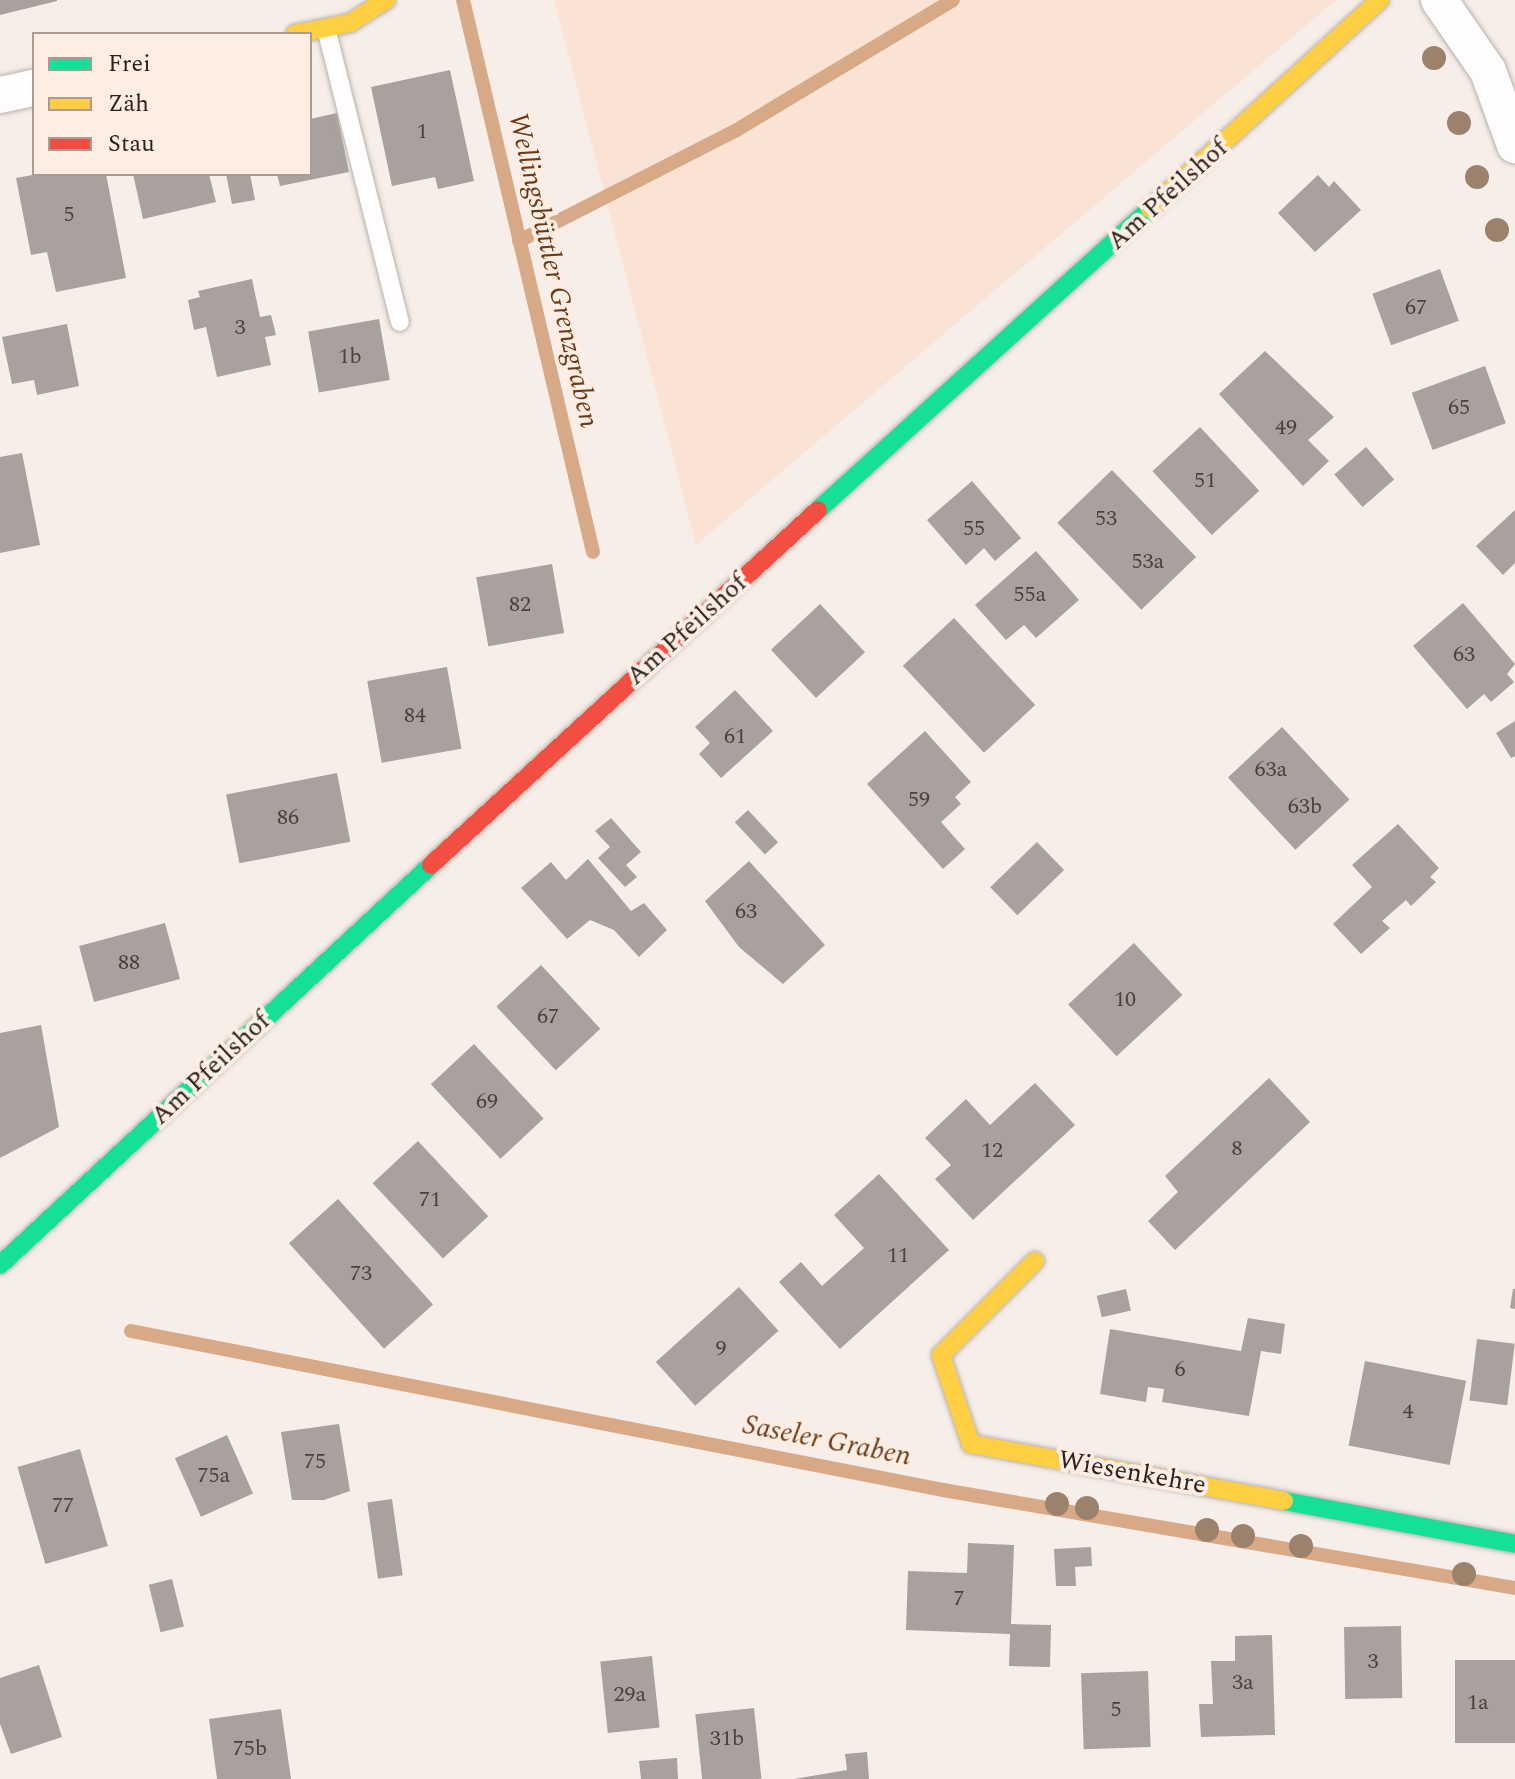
<!DOCTYPE html>
<meta charset="utf-8">
<style>
body{margin:0}
#map{position:relative;width:1515px;height:1779px;overflow:hidden;background:#f7eee9;font-family:Spectral,serif}
div>[style]{position:absolute}
[style*='--x']{left:calc(var(--x)*1px);top:calc(var(--y)*1px);width:calc(var(--w)*1px);rotate:calc(var(--a)*1deg)}
.green>*{inset:0;background:#fae3d4}
.stream>*{height:14px;margin:-7px;padding:0 7px;transform-origin:7px;border-radius:7px;background:#d8a986}
.building>*{inset:0;background:#a8a19d;transform-origin:0 0}
.roads{filter:drop-shadow(0 0 2px #b9b2ac) drop-shadow(0 0 2px #b9b2ac)}
.lane>*{height:18px;margin:-9px;padding:0 9px;transform-origin:9px;border-radius:9px;background:#fefcfc}
.street>*{height:36px;margin:-18px;padding:0 18px;transform-origin:18px;border-radius:18px;background:#fefcfc}
.fast>*{height:18px;margin:-9px;padding:0 9px;transform-origin:9px;border-radius:9px;background:#16e098}
.slow>*{height:18px;margin:-9px;padding:0 9px;transform-origin:9px;border-radius:9px;background:#ffcf43}
.jam>*{height:18px;margin:-9px;padding:0 9px;transform-origin:9px;border-radius:9px;background:#f24e42}
.trees>*{width:24px;height:24px;margin:-12px;border-radius:50%;background:#9d826b}
span{translate:-50% -50%;white-space:nowrap;text-align:center;line-height:1.15;-webkit-text-stroke:8px #fdede3;paint-order:stroke}
.number-label{font-size:22px;color:#49423d}
.number-label span{-webkit-text-stroke-width:0}
.street-label{font-size:26px;color:#29221d}
.water-label{font-size:28px;color:#673b18;font-style:italic}
.legend{position:absolute;left:32px;top:32px;width:280px;height:144px;box-sizing:border-box;background:#fdede3;border:2px solid #a89c94;margin:0;padding:10px 14px;list-style:none;font-size:24px;color:#29221d}
.legend li{display:flex;align-items:center;gap:16px;height:40px}
.legend b{width:40px;border:2px solid #a89c94}
</style>
<div id="map">
<div class="green">
<div style="clip-path:polygon(554px 0,1336px 0,696px 545px)"></div>
</div>
<div class="stream">
<div style="--x:463;--y:0;--w:567;--a:76.75"></div>
<div style="--x:519;--y:241;--w:242;--a:-27"></div>
<div style="--x:735;--y:131;--w:254;--a:-31"></div>
<div style="--x:131;--y:1331;--w:827;--a:11.08"></div>
<div style="--x:943;--y:1490;--w:580;--a:9.72"></div>
</div>
<div class="building">
<div style="clip-path:polygon(0 0,57px 0,57px 1px,0 15px)"></div>
<div style="clip-path:polygon(450px 70px,474px 181px,438px 189px,435px 177px,392px 186px,371px 87px)"></div>
<div style="clip-path:polygon(337px 113px,349px 172px,280px 186px,277px 174px,310px 174px,310px 119px)"></div>
<div style="clip-path:polygon(38px 174px,106px 174px,126px 278px,56px 292px,47px 252px,31px 255px,16px 178px)"></div>
<div style="clip-path:polygon(133px 174px,209px 174px,216px 202px,143px 219px)"></div>
<div style="clip-path:polygon(226px 174px,250px 174px,255px 200px,232px 204px)"></div>
<div style="clip-path:polygon(1318px 175px,1329px 187px,1334px 181px,1361px 210px,1315px 252px,1278px 213px)"></div>
<div style="left:1440px;top:269px;width:55px;height:72px;rotate:70deg"></div>
<div style="clip-path:polygon(252px 279px,260px 317px,271px 315px,276px 335px,265px 337px,271px 365px,217px 377px,206px 327px,194px 330px,188px 300px,200px 297px,198px 291px)"></div>
<div style="left:379px;top:319px;width:62px;height:72px;rotate:80deg"></div>
<div style="clip-path:polygon(67px 324px,79px 386px,37px 395px,34px 380px,12px 384px,2px 337px)"></div>
<div style="clip-path:polygon(1265px 351px,1334px 417px,1308px 440px,1329px 461px,1303px 486px,1219px 394px)"></div>
<div style="left:1485px;top:366px;width:61px;height:78px;rotate:70deg"></div>
<div style="left:1200px;top:427px;width:87px;height:65px;rotate:47deg"></div>
<div style="left:1366px;top:447px;width:43px;height:42px;rotate:49deg"></div>
<div style="clip-path:polygon(22px 453px,40px 545px,0 553px,0 457px)"></div>
<div style="left:1112px;top:470px;width:121px;height:76px;rotate:46deg"></div>
<div style="clip-path:polygon(972px 481px,1021px 538px,995px 561px,984px 548px,966px 565px,927px 520px)"></div>
<div style="clip-path:polygon(1515px 510px,1515px 563px,1503px 575px,1476px 546px)"></div>
<div style="clip-path:polygon(1036px 551px,1079px 600px,1036px 638px,1024px 625px,1006px 640px,975px 605px)"></div>
<div style="left:552px;top:564px;width:70px;height:77px;rotate:80deg"></div>
<div style="clip-path:polygon(1463px 603px,1515px 664px,1507px 674px,1514px 682px,1491px 702px,1484px 694px,1467px 709px,1413px 646px)"></div>
<div style="left:820px;top:604px;width:66px;height:67px;rotate:47deg"></div>
<div style="left:954px;top:618px;width:119px;height:70px;rotate:47deg"></div>
<div style="left:447px;top:667px;width:83px;height:81px;rotate:80deg"></div>
<div style="clip-path:polygon(735px 690px,773px 731px,721px 778px,699px 754px,710px 743px,695px 727px)"></div>
<div style="clip-path:polygon(1515px 721px,1515px 756px,1511px 758px,1496px 733px)"></div>
<div style="left:1282px;top:727px;width:99px;height:74px;rotate:47deg"></div>
<div style="clip-path:polygon(925px 731px,971px 782px,955px 797px,961px 804px,941px 822px,965px 849px,943px 869px,867px 784px)"></div>
<div style="left:337px;top:773px;width:70px;height:113px;rotate:79deg"></div>
<div style="left:748px;top:810px;width:44px;height:18px;rotate:47deg"></div>
<div style="clip-path:polygon(611px 818px,641px 852px,626px 865px,637px 877px,625px 887px,598px 858px,610px 847px,595px 831px)"></div>
<div style="clip-path:polygon(1398px 824px,1439px 868px,1430px 877px,1436px 882px,1411px 906px,1406px 900px,1382px 921px,1390px 928px,1361px 954px,1333px 924px,1372px 887px,1352px 865px)"></div>
<div style="left:1037px;top:842px;width:39px;height:65px;rotate:46deg"></div>
<div style="clip-path:polygon(588px 859px,631px 911px,644px 903px,667px 930px,639px 957px,614px 930px,590px 920px,567px 939px,521px 888px,551px 862px,566px 880px)"></div>
<div style="clip-path:polygon(749px 861px,825px 945px,783px 984px,739px 947px,705px 901px)"></div>
<div style="left:165px;top:923px;width:58px;height:89px;rotate:75deg"></div>
<div style="left:1134px;top:943px;width:71px;height:90px;rotate:47deg"></div>
<div style="left:541px;top:965px;width:87px;height:61px;rotate:47deg"></div>
<div style="clip-path:polygon(41px 1025px,59px 1127px,0 1158px,0 1033px)"></div>
<div style="left:474px;top:1044px;width:102px;height:59px;rotate:47deg"></div>
<div style="clip-path:polygon(1269px 1078px,1310px 1122px,1175px 1250px,1148px 1221px,1178px 1192px,1165px 1176px)"></div>
<div style="clip-path:polygon(1035px 1083px,1075px 1125px,973px 1220px,935px 1179px,951px 1165px,925px 1138px,966px 1099px,990px 1125px)"></div>
<div style="left:418px;top:1141px;width:103px;height:62px;rotate:47deg"></div>
<div style="clip-path:polygon(879px 1174px,949px 1250px,840px 1349px,779px 1282px,801px 1262px,822px 1286px,864px 1248px,834px 1215px)"></div>
<div style="left:338px;top:1199px;width:142px;height:66px;rotate:48deg"></div>
<div style="left:739px;top:1287px;width:59px;height:112px;rotate:48deg"></div>
<div style="left:1126px;top:1289px;width:22px;height:30px;rotate:77deg"></div>
<div style="clip-path:polygon(1513px 1289px,1515px 1289px,1515px 1309px,1510px 1308px)"></div>
<div style="clip-path:polygon(1248px 1318px,1285px 1324px,1281px 1354px,1261px 1351px,1249px 1416px,1162px 1402px,1164px 1389px,1148px 1387px,1146px 1402px,1100px 1394px,1110px 1329px,1241px 1351px)"></div>
<div style="left:1477px;top:1339px;width:38px;height:62px;rotate:7deg"></div>
<div style="left:1365px;top:1361px;width:103px;height:86px;rotate:11deg"></div>
<div style="clip-path:polygon(339px 1424px,350px 1491px,324px 1500px,292px 1500px,281px 1432px)"></div>
<div style="left:227px;top:1435px;width:64px;height:57px;rotate:66deg"></div>
<div style="left:80px;top:1449px;width:101px;height:65px;rotate:74deg"></div>
<div style="left:392px;top:1499px;width:77px;height:25px;rotate:82deg"></div>
<div style="clip-path:polygon(968px 1543px,1014px 1545px,1011px 1624px,1051px 1625px,1050px 1667px,1009px 1666px,1010px 1634px,906px 1630px,908px 1571px,967px 1573px)"></div>
<div style="clip-path:polygon(1091px 1547px,1092px 1566px,1075px 1567px,1076px 1586px,1056px 1586px,1054px 1549px)"></div>
<div style="left:172px;top:1579px;width:49px;height:24px;rotate:76deg"></div>
<div style="left:1401px;top:1626px;width:72px;height:57px;rotate:89deg"></div>
<div style="clip-path:polygon(1272px 1635px,1275px 1735px,1201px 1737px,1199px 1704px,1213px 1704px,1211px 1661px,1235px 1661px,1235px 1636px)"></div>
<div style="left:652px;top:1656px;width:72px;height:52px;rotate:84deg"></div>
<div style="left:1515px;top:1660px;width:83px;height:60px;rotate:90deg"></div>
<div style="clip-path:polygon(39px 1665px,62px 1737px,11px 1754px,0 1724px,0 1678px)"></div>
<div style="left:1148px;top:1671px;width:76px;height:67px;rotate:88deg"></div>
<div style="left:754px;top:1708px;width:71px;height:59px;rotate:84deg"></div>
<div style="clip-path:polygon(281px 1709px,291px 1779px,217px 1779px,209px 1719px)"></div>
<div style="clip-path:polygon(867px 1752px,869px 1779px,794px 1779px,847px 1770px,845px 1754px)"></div>
<div style="clip-path:polygon(677px 1758px,678px 1779px,641px 1779px,639px 1761px)"></div>
</div>
<div class="roads">
<div class="lane">
<div style="--x:326;--y:28;--w:303;--a:75.9"></div>
</div>
<div class="street">
<div style="--x:1439;--y:0;--w:86;--a:55.4"></div>
<div style="--x:1488;--y:71;--w:79;--a:70"></div>
<div style="--x:0;--y:95;--w:35;--a:-12"></div>
</div>
<div class="fast">
<div style="--x:818;--y:510;--w:448;--a:-42.2"></div>
<div style="--x:0;--y:1265;--w:588;--a:-42.86"></div>
<div style="--x:1284;--y:1501;--w:235;--a:10.5"></div>
</div>
<div class="slow">
<div style="--x:295;--y:34;--w:56;--a:-11.3"></div>
<div style="--x:350;--y:23;--w:43;--a:-32.6"></div>
<div style="--x:1150;--y:209;--w:311;--a:-42.3"></div>
<div style="--x:1035;--y:1261;--w:133;--a:135"></div>
<div style="--x:941;--y:1355;--w:94;--a:71.4"></div>
<div style="--x:971;--y:1444;--w:318;--a:10.3"></div>
</div>
<div class="jam">
<div style="--x:431;--y:865;--w:525;--a:-42.53"></div>
</div>
</div>
<div class="trees">
<div style="left:1434px;top:58px"></div>
<div style="left:1459px;top:123px"></div>
<div style="left:1477px;top:177px"></div>
<div style="left:1497px;top:230px"></div>
<div style="left:1057px;top:1504px"></div>
<div style="left:1087px;top:1508px"></div>
<div style="left:1207px;top:1530px"></div>
<div style="left:1243px;top:1536px"></div>
<div style="left:1301px;top:1546px"></div>
<div style="left:1464px;top:1574px"></div>
</div>
<div class="number-label">
<span style="left:422px;top:132px">1</span>
<span style="left:69px;top:215px">5</span>
<span style="left:1416px;top:308px">67</span>
<span style="left:240px;top:328px">3</span>
<span style="left:350px;top:357px">1b</span>
<span style="left:1459px;top:408px">65</span>
<span style="left:1286px;top:428px">49</span>
<span style="left:1205px;top:481px">51</span>
<span style="left:1106px;top:519px">53</span>
<span style="left:974px;top:529px">55</span>
<span style="left:1148px;top:562px">53a</span>
<span style="left:1030px;top:595px">55a</span>
<span style="left:520px;top:605px">82</span>
<span style="left:1464px;top:655px">63</span>
<span style="left:415px;top:716px">84</span>
<span style="left:735px;top:737px">61</span>
<span style="left:1271px;top:770px">63a</span>
<span style="left:919px;top:800px">59</span>
<span style="left:1305px;top:807px">63b</span>
<span style="left:288px;top:818px">86</span>
<span style="left:746px;top:912px">63</span>
<span style="left:129px;top:963px">88</span>
<span style="left:1125px;top:1000px">10</span>
<span style="left:548px;top:1017px">67</span>
<span style="left:487px;top:1102px">69</span>
<span style="left:1237px;top:1149px">8</span>
<span style="left:992px;top:1151px">12</span>
<span style="left:430px;top:1200px">71</span>
<span style="left:898px;top:1256px">11</span>
<span style="left:361px;top:1274px">73</span>
<span style="left:721px;top:1349px">9</span>
<span style="left:1180px;top:1370px">6</span>
<span style="left:1408px;top:1412px">4</span>
<span style="left:315px;top:1462px">75</span>
<span style="left:214px;top:1476px">75a</span>
<span style="left:63px;top:1506px">77</span>
<span style="left:959px;top:1599px">7</span>
<span style="left:1373px;top:1662px">3</span>
<span style="left:1243px;top:1683px">3a</span>
<span style="left:630px;top:1695px">29a</span>
<span style="left:1478px;top:1703px">1a</span>
<span style="left:1116px;top:1710px">5</span>
<span style="left:727px;top:1739px">31b</span>
<span style="left:250px;top:1749px">75b</span>
</div>
<div class="street-label">
<span style="left:1168px;top:195px;rotate:-42deg">Am Pfeilshof</span>
<span style="left:687px;top:630px;rotate:-42deg">Am Pfeilshof</span>
<span style="left:211px;top:1069px;rotate:-43deg">Am Pfeilshof</span>
<span style="left:1132px;top:1473px;rotate:10deg">Wiesenkehre</span>
</div>
<div class="water-label">
<span style="left:553px;top:270px;rotate:77deg">Wellingsbüttler Grenzgraben</span>
<span style="left:827px;top:1441px;rotate:11deg">Saseler Graben</span>
</div>
<ul class="legend">
<li><b style="height:10px;background:#16e098"></b>Frei</li>
<li><b style="height:10px;background:#ffcf43"></b>Zäh</li>
<li><b style="height:10px;background:#f24e42"></b>Stau</li>
</ul>
</div>
